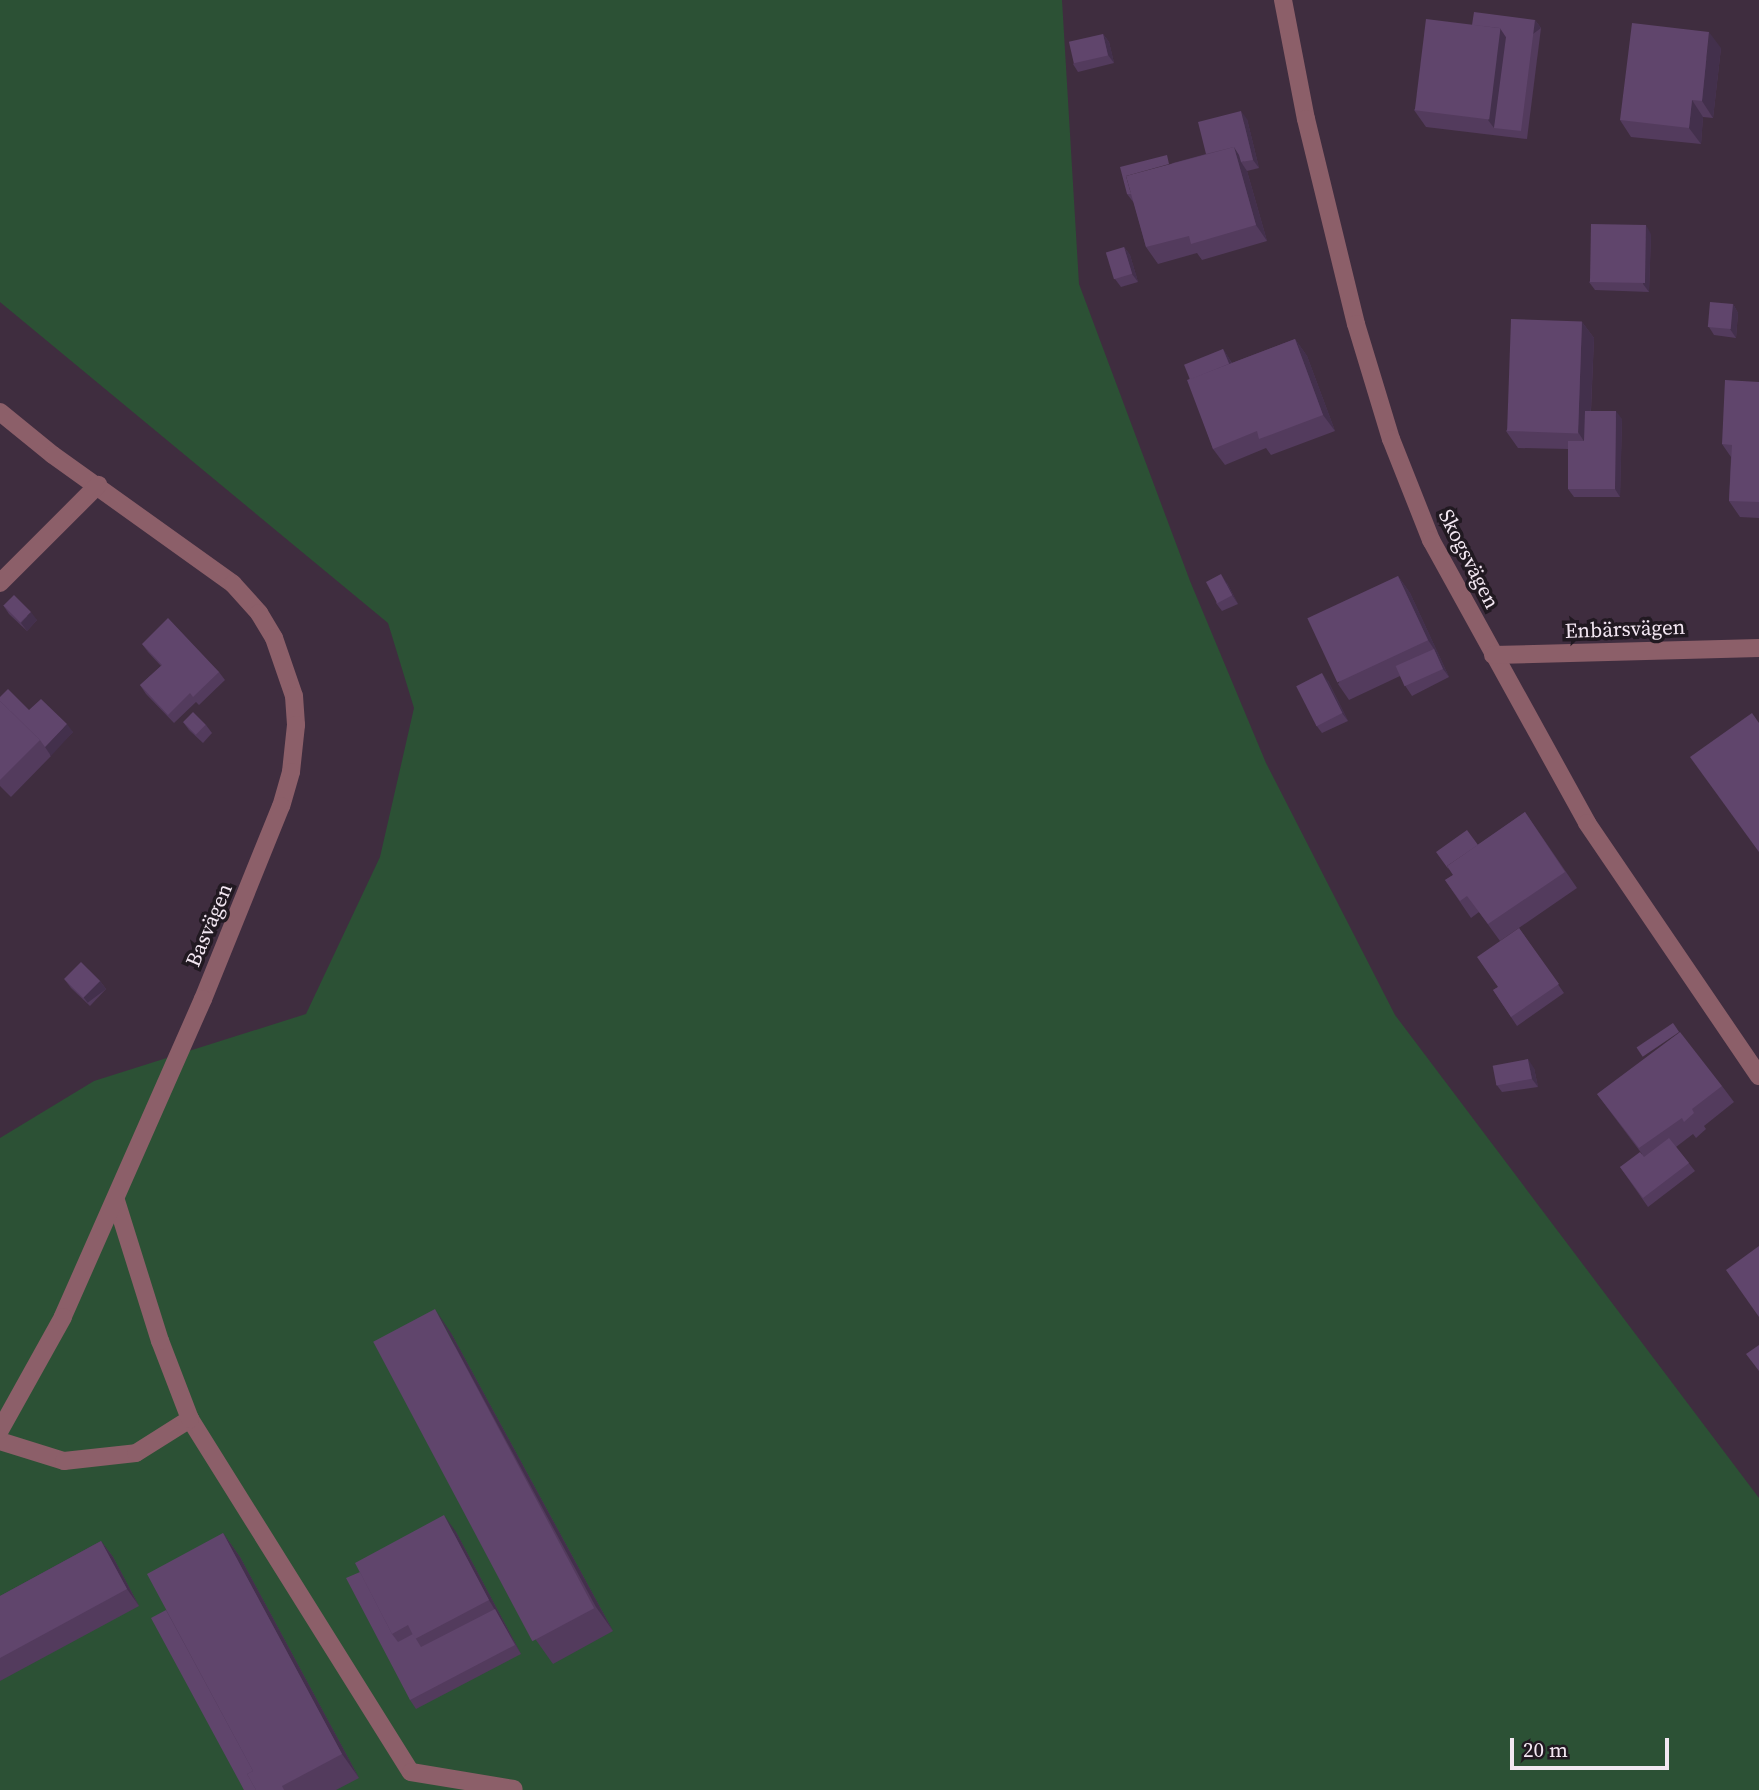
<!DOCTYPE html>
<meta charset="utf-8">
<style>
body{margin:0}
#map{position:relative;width:1759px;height:1790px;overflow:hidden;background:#3f2d3f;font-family:"Source Serif 4",serif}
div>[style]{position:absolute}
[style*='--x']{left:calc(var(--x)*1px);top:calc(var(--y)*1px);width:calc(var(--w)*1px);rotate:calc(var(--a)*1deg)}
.green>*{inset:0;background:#2c5135}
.lane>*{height:18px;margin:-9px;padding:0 9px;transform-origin:9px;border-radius:9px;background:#8c5f69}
.street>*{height:18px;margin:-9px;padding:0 9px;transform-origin:9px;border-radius:9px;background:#8c5f69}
.wall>*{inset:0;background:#533b5d}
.shaded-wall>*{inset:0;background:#43304c;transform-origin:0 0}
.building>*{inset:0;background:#60456c;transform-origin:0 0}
span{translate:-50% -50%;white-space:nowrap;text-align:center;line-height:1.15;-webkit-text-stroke:7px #211921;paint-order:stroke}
.street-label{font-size:21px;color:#f3e7f2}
.scale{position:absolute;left:1510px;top:1738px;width:159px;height:32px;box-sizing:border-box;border:4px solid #f3e7f2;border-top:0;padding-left:9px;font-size:21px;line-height:24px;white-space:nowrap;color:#f3e7f2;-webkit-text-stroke:5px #211921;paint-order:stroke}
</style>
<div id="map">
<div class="green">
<div style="clip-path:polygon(0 0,1062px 0,1079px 284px,1190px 581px,1266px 763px,1395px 1015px,1759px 1498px,1759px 1790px,0 1790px,0 1138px,94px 1081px,306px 1014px,380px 857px,414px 708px,388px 623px,0 302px)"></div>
</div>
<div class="lane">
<div style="--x:190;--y:1419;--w:416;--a:58"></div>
<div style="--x:411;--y:1772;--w:104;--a:9.4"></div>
<div style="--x:0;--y:1441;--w:67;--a:17.4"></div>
<div style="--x:64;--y:1461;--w:72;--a:-6.3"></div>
<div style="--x:136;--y:1453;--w:64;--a:-32.2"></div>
<div style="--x:190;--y:1419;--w:84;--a:-111"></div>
<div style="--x:160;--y:1341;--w:147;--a:-107.4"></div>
</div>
<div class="street">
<div style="--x:1283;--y:0;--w:121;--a:79.1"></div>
<div style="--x:1306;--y:119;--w:211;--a:76.3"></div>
<div style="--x:1356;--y:324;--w:120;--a:73.1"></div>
<div style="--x:1391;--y:439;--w:109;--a:68.4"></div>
<div style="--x:1431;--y:540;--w:323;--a:61.1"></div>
<div style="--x:1587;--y:823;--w:306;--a:55.8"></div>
<div style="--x:0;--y:412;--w:68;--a:39.1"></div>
<div style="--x:53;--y:455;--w:221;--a:35.6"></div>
<div style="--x:233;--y:584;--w:39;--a:48"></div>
<div style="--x:259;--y:613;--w:29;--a:59"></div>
<div style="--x:274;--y:638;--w:61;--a:71"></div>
<div style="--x:294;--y:696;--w:29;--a:86"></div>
<div style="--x:296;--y:725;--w:47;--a:96.1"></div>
<div style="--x:291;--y:772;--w:35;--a:106"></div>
<div style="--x:281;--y:806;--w:208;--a:112"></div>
<div style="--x:203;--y:999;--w:347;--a:113.8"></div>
<div style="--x:63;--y:1317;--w:129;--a:119.1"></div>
<div style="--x:0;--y:583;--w:139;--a:-45"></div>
<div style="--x:1493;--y:655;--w:266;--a:-1.5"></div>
</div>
<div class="wall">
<div style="clip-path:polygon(1535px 20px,1541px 28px,1527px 139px,1426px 127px,1414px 110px,1472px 25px)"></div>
<div style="clip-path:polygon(1103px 34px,1109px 42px,1114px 63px,1078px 72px,1073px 64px)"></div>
<div style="clip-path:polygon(1721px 48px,1713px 118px,1703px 117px,1701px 144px,1631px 137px,1620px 120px)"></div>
<div style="clip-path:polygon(1247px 119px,1259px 168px,1247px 171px,1267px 241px,1202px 260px,1197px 253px,1158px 264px,1146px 247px,1134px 203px,1127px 194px,1173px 163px,1206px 154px)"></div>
<div style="clip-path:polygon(1651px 234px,1649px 292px,1595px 290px,1589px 282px)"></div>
<div style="clip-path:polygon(1124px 247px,1130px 255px,1138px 282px,1121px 287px,1115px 279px)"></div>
<div style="clip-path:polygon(1733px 304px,1738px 313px,1736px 338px,1714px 335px,1709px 327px)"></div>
<div style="clip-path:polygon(1582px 322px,1594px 338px,1591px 411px,1622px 419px,1620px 497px,1574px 497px,1568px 489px,1568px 449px,1518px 448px,1506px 431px)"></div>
<div style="clip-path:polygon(1295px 339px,1307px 356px,1335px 431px,1271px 455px,1266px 448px,1225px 465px,1213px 449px,1189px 379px,1223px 349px,1232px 363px)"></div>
<div style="clip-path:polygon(1759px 382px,1759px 518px,1740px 517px,1729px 501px,1731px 457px,1722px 444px)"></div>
<div style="clip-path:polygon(1398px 576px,1410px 593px,1449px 677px,1412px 696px,1406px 687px,1400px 676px,1349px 700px,1338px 684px)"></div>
<div style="clip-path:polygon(1227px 583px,1238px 604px,1222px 611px,1216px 603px)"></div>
<div style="clip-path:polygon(3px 605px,37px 620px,27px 631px,9px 614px)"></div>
<div style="clip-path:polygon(142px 644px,219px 672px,225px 680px,199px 705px,196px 702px,174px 723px,146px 694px,140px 685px,161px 666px,148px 652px)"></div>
<div style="clip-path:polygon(1328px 681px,1348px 721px,1322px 733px,1316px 725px)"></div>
<div style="clip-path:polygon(0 697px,73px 732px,50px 755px,51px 756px,11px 797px,0 786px)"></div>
<div style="clip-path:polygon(183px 722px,206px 725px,212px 733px,203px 743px,189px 730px)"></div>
<div style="clip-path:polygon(1525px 812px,1577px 888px,1500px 941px,1479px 912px,1471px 918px,1445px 880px,1453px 875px,1478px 845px)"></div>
<div style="clip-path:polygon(1519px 928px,1564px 993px,1517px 1026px,1493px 990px,1498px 987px)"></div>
<div style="clip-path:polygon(65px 980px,100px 981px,106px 989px,90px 1006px,71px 988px)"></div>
<div style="clip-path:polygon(1534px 1068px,1538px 1087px,1502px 1092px,1496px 1084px)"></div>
<div style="clip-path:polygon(1722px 1086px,1734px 1102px,1704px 1126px,1706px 1129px,1696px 1138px,1693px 1134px,1676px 1147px,1695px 1171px,1648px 1207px,1620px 1167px,1642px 1154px,1597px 1094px)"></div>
<div style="clip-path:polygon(451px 1333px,613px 1631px,553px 1664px,536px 1640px)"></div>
<div style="clip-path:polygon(456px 1532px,521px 1654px,416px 1709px,410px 1700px,360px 1572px)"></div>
<div style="clip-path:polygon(223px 1533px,240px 1557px,359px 1778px,336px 1790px,244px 1790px,166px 1610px)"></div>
<div style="clip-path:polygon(101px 1541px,113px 1557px,139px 1606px,0 1681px,0 1596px)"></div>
</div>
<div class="shaded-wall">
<div style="left:1535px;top:20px;width:10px;height:112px;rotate:53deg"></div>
<div style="clip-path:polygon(1500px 28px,1511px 45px,1494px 128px,1488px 120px)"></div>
<div style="clip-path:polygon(1709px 32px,1721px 48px,1713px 118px,1702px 101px)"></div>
<div style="clip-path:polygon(1103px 34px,1109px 42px,1114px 63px,1108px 55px)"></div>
<div style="clip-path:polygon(1692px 100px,1703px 117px,1701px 144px,1689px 128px)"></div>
<div style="clip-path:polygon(1241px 111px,1247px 119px,1259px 168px,1253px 160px)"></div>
<div style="clip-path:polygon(1234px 147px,1244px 162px,1241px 162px,1247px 171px,1267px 241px,1256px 225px)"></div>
<div style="clip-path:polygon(1646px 225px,1651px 234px,1649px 292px,1643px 284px)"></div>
<div style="clip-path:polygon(1124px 247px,1130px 255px,1138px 282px,1132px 274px)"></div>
<div style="clip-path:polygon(1733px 304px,1738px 313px,1736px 338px,1730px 329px)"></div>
<div style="clip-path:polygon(1582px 322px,1594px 338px,1589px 449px,1578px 432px)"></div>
<div style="clip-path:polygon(1295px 339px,1307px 356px,1335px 431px,1323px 415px)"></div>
<div style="clip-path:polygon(1223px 349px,1229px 358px,1239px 382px,1233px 373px)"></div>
<div style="clip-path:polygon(1616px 411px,1622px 419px,1620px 497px,1615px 489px)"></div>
<div style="clip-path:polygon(1221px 574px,1227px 583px,1238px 604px,1232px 595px)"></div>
<div style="clip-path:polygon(1398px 576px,1410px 593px,1449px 677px,1443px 669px,1434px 649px,1428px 640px)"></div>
<div style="clip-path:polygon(31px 612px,37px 620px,27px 631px,21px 623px)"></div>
<div style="clip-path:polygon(1322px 673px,1328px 681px,1348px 721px,1342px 713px)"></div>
<div style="clip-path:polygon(67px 724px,73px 732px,51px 756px,45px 747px)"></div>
<div style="left:100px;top:981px;width:10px;height:23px;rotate:53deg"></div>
<div style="clip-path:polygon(1528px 1059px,1534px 1068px,1538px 1087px,1532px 1079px)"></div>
<div style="clip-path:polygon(435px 1309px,451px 1333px,613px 1631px,596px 1607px)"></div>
<div style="clip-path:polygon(444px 1515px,456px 1532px,521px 1654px,489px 1600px)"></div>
<div style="clip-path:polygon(223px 1533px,240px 1557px,359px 1778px,342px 1754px)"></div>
<div style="clip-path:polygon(101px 1541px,113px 1557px,139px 1606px,127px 1589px)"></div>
</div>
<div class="building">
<div style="clip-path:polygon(1474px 12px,1535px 20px,1521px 131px,1494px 128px,1506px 37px,1500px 28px,1472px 25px)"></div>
<div style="left:1426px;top:19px;width:75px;height:92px;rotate:7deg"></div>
<div style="clip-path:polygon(1632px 23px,1709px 32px,1702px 101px,1692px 100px,1689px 128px,1620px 120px)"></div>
<div style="left:1103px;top:34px;width:22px;height:35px;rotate:77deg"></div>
<div style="clip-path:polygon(1241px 111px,1253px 160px,1241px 162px,1239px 155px,1234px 147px,1206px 154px,1198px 122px)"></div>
<div style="clip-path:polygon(1234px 147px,1256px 225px,1191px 244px,1189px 236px,1146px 247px,1126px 176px)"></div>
<div style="clip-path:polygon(1167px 155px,1169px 164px,1126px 176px,1131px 194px,1127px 194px,1120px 167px)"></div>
<div style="left:1591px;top:224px;width:55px;height:58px;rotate:1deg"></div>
<div style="left:1124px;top:247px;width:28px;height:19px;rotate:73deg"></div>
<div style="left:1710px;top:302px;width:23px;height:25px;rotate:5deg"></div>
<div style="left:1511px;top:319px;width:71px;height:112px;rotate:2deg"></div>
<div style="clip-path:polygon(1295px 339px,1323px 415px,1259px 439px,1257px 431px,1213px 449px,1187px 380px)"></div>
<div style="left:1223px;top:349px;width:16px;height:42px;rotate:68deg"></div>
<div style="clip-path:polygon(1725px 380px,1759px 382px,1759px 502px,1729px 501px,1732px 445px,1722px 444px)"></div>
<div style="clip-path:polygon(1585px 411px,1616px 411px,1615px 489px,1568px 489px,1568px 441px,1584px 441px)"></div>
<div style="left:1221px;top:574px;width:24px;height:17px;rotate:62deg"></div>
<div style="left:1398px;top:576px;width:71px;height:100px;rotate:65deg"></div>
<div style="left:14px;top:595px;width:24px;height:15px;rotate:45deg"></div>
<div style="clip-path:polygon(168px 618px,219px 672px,193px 697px,190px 693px,168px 715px,140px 685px,162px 665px,142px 644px)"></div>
<div style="left:1434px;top:649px;width:22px;height:42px;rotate:66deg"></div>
<div style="left:1322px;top:673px;width:45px;height:29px;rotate:63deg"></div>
<div style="clip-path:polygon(8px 689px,29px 710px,41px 699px,67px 724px,45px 747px,40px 740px,0 701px,0 697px)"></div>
<div style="clip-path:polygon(0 701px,40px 740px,0 780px)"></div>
<div style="left:193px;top:712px;width:18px;height:14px;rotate:45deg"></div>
<div style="clip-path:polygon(1752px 713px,1759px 723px,1759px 852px,1690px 757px)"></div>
<div style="clip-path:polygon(1525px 812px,1565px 872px,1488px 924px,1467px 896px,1460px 901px,1445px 880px,1453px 875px,1447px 866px)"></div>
<div style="clip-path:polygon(1467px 830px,1478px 845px,1447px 866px,1449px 870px,1436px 852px)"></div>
<div style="clip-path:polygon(1519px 928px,1559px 984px,1511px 1017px,1493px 990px,1498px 987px,1477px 957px)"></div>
<div style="left:81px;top:962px;width:27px;height:24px;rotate:45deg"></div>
<div style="left:1673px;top:1023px;width:11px;height:44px;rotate:56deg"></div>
<div style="clip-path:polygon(1680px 1032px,1722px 1086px,1692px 1109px,1694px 1113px,1684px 1122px,1682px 1118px,1639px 1148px,1597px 1094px)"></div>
<div style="left:1528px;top:1059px;width:20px;height:36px;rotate:79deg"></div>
<div style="clip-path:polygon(1669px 1138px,1689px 1163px,1643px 1198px,1620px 1167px,1640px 1152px,1644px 1157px)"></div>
<div style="clip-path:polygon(1759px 1246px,1759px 1317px,1726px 1270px)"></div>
<div style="left:435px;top:1309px;width:339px;height:70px;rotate:62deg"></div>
<div style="clip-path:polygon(1759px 1345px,1759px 1371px,1746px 1354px)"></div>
<div style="clip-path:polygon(444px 1515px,489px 1600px,415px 1639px,408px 1625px,392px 1634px,355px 1563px)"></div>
<div style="clip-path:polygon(223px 1533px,342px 1754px,282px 1786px,284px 1790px,256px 1790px,247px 1774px,253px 1771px,147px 1574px)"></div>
<div style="clip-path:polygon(101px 1541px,127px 1589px,0 1658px,0 1596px)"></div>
<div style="clip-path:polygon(360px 1572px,392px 1634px,398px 1642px,413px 1634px,421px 1647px,495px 1609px,515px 1645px,410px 1700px,346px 1578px)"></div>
<div style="clip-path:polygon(166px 1610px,253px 1771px,247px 1774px,256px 1790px,244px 1790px,151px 1618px)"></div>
</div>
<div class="street-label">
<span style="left:1469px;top:559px;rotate:63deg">Skogsvägen</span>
<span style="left:1625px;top:629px;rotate:-2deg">Enbärsvägen</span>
<span style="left:209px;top:925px;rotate:-67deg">Basvägen</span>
</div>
<div class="scale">20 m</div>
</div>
